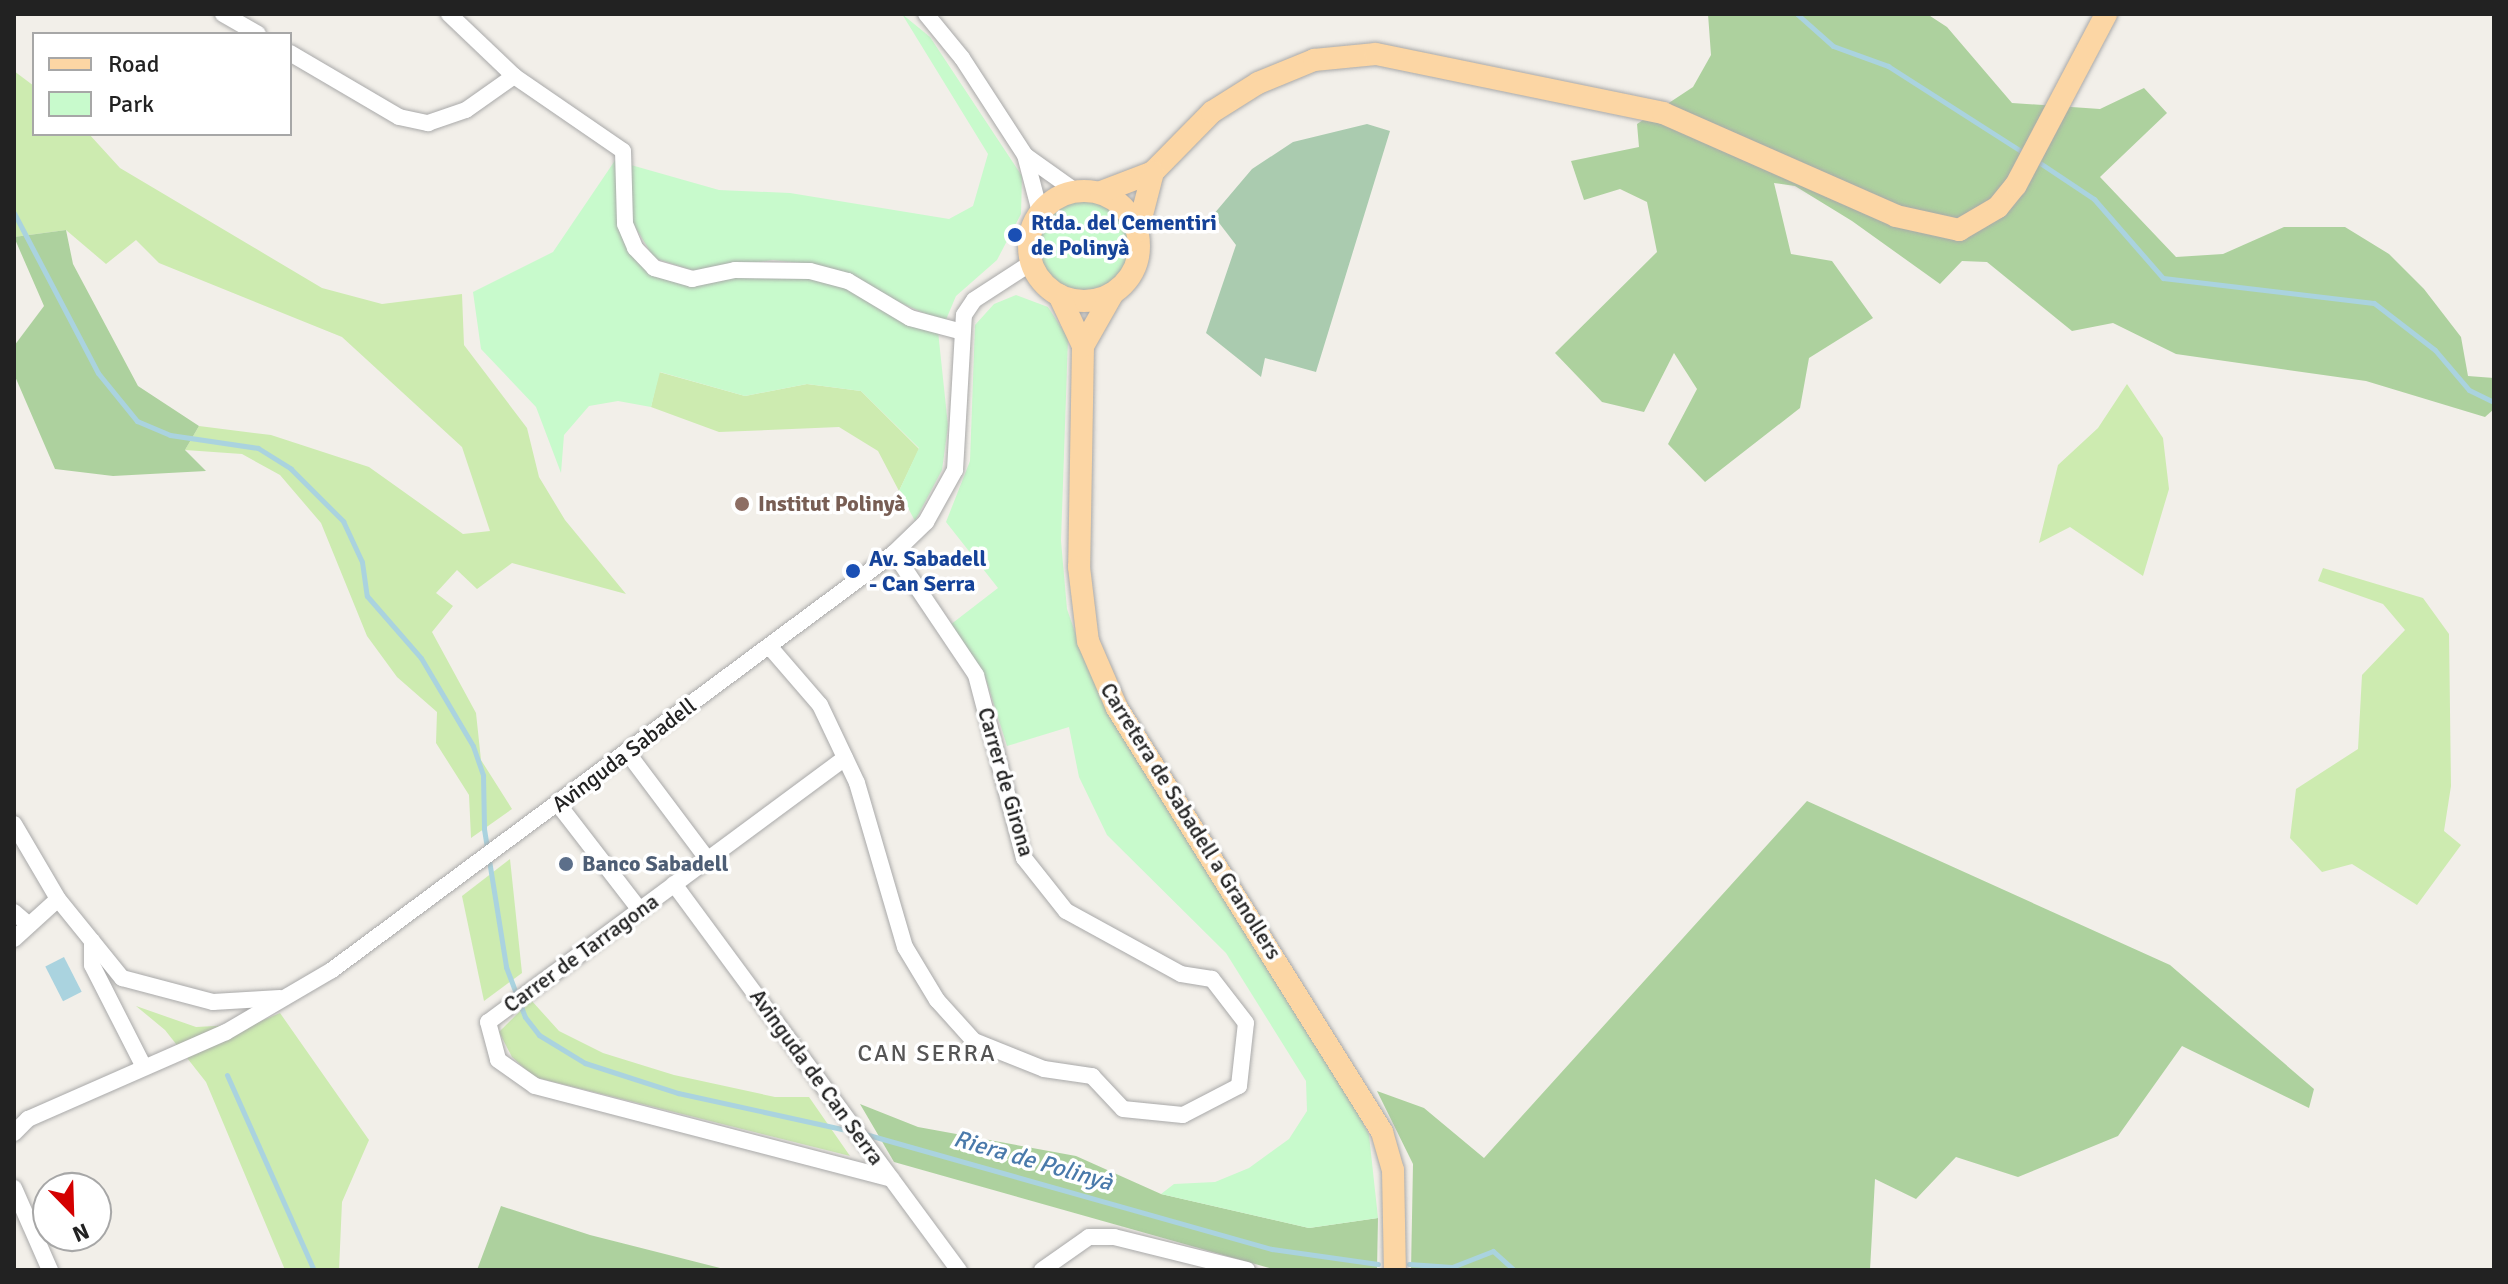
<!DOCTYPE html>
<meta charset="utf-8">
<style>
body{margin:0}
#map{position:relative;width:2508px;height:1284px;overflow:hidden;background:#f2efe9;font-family:Signika,sans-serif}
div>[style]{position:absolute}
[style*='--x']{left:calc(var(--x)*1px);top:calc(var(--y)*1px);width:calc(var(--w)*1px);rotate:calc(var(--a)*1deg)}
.grass>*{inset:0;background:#cdebb0}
.forest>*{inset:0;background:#add19e}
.cemetery>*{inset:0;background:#aacbaf}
.park>*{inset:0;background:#c8facc}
.round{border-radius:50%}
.water>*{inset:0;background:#aad3df;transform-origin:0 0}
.stream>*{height:5px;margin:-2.5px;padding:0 2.5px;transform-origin:2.5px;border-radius:2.5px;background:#aad3df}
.roads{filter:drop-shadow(0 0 2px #a9a9a9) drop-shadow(0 0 2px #a9a9a9)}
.minor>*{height:16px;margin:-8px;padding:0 8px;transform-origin:8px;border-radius:8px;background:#fff}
.major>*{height:22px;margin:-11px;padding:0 11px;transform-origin:11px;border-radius:11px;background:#fcd6a4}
.major>.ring{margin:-11px;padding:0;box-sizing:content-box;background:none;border:22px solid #fcd6a4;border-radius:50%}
.dots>*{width:22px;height:22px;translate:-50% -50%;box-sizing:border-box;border:4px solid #fff;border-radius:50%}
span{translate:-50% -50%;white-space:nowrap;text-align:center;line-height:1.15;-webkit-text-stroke:7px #fff;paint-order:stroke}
.transit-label{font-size:22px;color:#164399;font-weight:700}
.left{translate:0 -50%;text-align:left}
.education-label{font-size:22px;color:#785e54;font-weight:700}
.street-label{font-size:22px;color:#222}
.service-label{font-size:22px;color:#4e5e75;font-weight:700}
.neighbourhood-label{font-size:24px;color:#555;letter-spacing:2px}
.water-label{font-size:24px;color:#4a7aab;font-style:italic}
.frame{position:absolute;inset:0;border:16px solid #222;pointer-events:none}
.legend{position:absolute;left:32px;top:32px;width:260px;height:104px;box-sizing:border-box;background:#fff;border:2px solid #a7a7a7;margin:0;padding:10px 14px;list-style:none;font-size:24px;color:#222}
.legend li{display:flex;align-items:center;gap:16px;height:40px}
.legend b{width:40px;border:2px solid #a7a7a7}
.north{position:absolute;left:32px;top:1172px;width:80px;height:80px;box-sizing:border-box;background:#fff;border:2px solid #a7a7a7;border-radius:50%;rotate:157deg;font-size:22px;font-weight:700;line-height:32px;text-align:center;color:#222}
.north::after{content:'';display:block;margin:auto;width:28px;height:36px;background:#d40000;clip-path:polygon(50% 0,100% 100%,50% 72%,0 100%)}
</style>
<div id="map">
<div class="grass">
<div style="clip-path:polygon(14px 71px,34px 86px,34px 134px,89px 134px,120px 168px,322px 288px,382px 304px,462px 294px,464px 345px,527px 428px,539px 477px,565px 520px,626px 594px,512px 563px,477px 589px,457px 570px,436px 593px,453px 606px,432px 632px,476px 713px,481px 760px,512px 809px,471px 838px,469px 795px,436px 743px,437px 712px,397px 677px,367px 636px,321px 523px,280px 475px,242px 454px,185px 450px,199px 426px,271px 435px,369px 467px,463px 534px,490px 531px,462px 447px,342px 337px,159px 263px,136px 240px,106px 264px,66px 230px,14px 237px)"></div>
<div style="clip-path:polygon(659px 372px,745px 396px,807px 384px,861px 391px,919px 449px,899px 491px,878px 451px,839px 427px,719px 432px,651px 407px)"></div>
<div style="clip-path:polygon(2127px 384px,2163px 438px,2169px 489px,2143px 576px,2070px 527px,2039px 543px,2058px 465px,2098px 428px)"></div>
<div style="clip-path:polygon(2323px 568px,2423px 598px,2449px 634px,2451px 786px,2444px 831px,2461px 845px,2417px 905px,2352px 864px,2322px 872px,2290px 838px,2296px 789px,2358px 749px,2362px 675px,2405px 630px,2383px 604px,2318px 581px)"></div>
<div style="clip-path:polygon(510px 859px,522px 973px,484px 1001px,462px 896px)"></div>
<div style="clip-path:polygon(531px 1000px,559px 1031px,603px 1053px,674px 1075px,775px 1097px,809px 1097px,850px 1156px,534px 1077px,512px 1057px,499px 1032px)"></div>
<div style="clip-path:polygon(136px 1006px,196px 1027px,254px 1024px,280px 1013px,369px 1140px,342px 1202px,339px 1270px,285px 1270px,206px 1082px,165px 1030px)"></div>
</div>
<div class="forest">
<div style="clip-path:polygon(1708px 14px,1927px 14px,1947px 27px,2012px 103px,2100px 109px,2144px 88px,2167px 113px,2100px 177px,2176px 257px,2223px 254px,2284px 227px,2345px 227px,2389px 254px,2424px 289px,2461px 337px,2468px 376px,2494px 378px,2494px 409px,2485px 417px,2366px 381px,2176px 354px,2113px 323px,2072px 331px,1987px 262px,1962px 261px,1940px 284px,1852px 221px,1795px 186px,1774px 183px,1791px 254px,1832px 261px,1873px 318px,1809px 358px,1800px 408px,1705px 482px,1668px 444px,1697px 389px,1674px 353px,1644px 412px,1602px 402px,1555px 353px,1657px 252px,1647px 202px,1620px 189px,1584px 200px,1571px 161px,1639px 147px,1637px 124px,1693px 87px,1711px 55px)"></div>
<div style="clip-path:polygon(66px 230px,73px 264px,138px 386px,199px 426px,185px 450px,206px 471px,113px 476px,55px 469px,14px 374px,14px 346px,44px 306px,14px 237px)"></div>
<div style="clip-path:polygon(1807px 801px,2170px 965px,2314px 1089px,2309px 1108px,2182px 1046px,2118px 1136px,2018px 1177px,1956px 1157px,1916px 1199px,1875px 1179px,1870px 1270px,1411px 1270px,1413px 1164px,1377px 1091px,1424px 1108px,1484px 1158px)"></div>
<div style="clip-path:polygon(860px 1104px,918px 1127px,1076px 1156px,1161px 1194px,1309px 1228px,1378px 1218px,1377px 1270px,1276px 1270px,894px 1162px)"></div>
<div style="clip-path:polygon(501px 1206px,590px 1235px,728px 1270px,477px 1270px)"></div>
</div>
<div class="cemetery">
<div style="clip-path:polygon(1367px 124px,1390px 131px,1316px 372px,1265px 358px,1261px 377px,1206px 333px,1236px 245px,1213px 215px,1252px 169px,1293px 142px)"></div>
</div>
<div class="park">
<div style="clip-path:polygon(902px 14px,930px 37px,1022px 176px,1021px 214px,997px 260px,956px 296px,945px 322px,810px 264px,773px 260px,695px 271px,654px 258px,631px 220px,631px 165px,719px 190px,790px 193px,949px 219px,973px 206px,988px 154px)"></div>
<div style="clip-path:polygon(618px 156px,620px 228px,652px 275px,692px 284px,775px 272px,845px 286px,938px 331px,948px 426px,942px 470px,915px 521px,899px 491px,919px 448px,861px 391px,807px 384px,745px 396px,660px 372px,651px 407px,618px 401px,589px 406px,564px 435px,561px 473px,536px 407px,481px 349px,473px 292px,553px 252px)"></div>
<div class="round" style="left:1038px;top:198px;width:92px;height:92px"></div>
<div style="clip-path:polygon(1016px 295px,1048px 307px,1068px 338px,1061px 541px,1067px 609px,1086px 664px,1339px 1075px,1369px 1135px,1378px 1218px,1309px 1228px,1161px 1194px,1174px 1184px,1215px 1182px,1249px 1168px,1289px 1139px,1307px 1111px,1306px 1081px,1226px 953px,1107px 835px,1079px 777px,1069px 727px,1007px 746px,985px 676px,950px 625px,998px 588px,946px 522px,970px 461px,975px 325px,994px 304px)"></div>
</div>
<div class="water">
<div style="left:64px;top:957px;width:39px;height:21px;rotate:63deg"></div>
</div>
<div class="stream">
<div style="--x:1797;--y:14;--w:48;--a:41.6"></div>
<div style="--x:1833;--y:46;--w:59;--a:20"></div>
<div style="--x:1888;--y:66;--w:161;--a:32.6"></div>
<div style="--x:2037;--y:161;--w:69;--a:33.7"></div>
<div style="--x:2094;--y:199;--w:105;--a:48.9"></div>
<div style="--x:2163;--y:278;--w:212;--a:6.8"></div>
<div style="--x:2374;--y:303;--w:77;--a:37.6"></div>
<div style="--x:2435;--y:350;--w:52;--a:49.6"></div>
<div style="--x:2469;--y:390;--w:28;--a:26"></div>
<div style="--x:14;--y:213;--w:181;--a:62.3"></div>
<div style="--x:98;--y:373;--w:62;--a:50.9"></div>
<div style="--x:137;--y:421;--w:36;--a:23"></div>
<div style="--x:170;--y:435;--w:89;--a:8.4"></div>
<div style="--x:258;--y:448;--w:39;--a:32"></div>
<div style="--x:291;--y:469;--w:74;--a:45"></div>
<div style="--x:343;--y:521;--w:45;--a:65.1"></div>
<div style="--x:362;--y:562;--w:34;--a:82"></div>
<div style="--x:367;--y:596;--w:82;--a:48.9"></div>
<div style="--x:421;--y:658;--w:102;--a:59.4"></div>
<div style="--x:473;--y:746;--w:31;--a:71"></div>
<div style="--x:483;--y:775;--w:54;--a:88.9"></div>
<div style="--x:484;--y:829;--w:140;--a:80.9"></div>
<div style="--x:506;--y:967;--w:53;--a:69.2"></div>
<div style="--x:525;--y:1017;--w:23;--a:52"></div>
<div style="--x:539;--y:1035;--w:54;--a:31.3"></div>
<div style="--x:585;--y:1063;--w:98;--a:17.9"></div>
<div style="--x:678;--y:1093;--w:177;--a:12.4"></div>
<div style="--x:227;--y:1075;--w:214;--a:66"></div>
<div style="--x:865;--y:1134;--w:423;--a:15.8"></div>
<div style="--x:1272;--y:1249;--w:107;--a:8.1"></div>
<div style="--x:1409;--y:1264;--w:43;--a:4"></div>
<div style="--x:1452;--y:1267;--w:44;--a:-21.3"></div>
<div style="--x:1493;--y:1251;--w:28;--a:42"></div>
</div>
<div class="roads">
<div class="minor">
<div style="--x:223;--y:14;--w:40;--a:29.7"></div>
<div style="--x:449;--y:14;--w:90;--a:43.6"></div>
<div style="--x:514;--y:76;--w:132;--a:34.5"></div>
<div style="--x:623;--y:151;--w:73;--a:88.4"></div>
<div style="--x:625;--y:224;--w:26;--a:67"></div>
<div style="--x:635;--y:248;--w:28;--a:46"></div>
<div style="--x:654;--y:268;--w:40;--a:16"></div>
<div style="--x:692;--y:279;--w:44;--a:-11.8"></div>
<div style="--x:735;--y:270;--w:75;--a:0.8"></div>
<div style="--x:810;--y:271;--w:39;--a:15"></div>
<div style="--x:848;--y:281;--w:72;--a:30.8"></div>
<div style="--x:910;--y:318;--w:51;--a:14.9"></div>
<div style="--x:926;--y:14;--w:57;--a:50.7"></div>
<div style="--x:962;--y:58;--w:116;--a:57"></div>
<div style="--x:1025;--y:155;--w:59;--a:75.3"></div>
<div style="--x:290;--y:53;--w:126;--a:30.4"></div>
<div style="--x:399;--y:117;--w:30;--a:12"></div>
<div style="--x:428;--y:123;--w:40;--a:-18.9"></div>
<div style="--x:466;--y:110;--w:59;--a:-35.3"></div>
<div style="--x:1026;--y:156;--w:60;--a:35.5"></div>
<div style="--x:769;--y:646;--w:78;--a:49.2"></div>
<div style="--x:820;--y:705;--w:86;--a:64.6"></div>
<div style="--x:857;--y:783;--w:171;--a:73.7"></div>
<div style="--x:905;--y:947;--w:62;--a:58.9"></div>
<div style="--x:937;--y:1000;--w:55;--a:47.9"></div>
<div style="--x:974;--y:1041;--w:75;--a:21.8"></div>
<div style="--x:1044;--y:1069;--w:49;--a:8.3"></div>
<div style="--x:1092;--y:1076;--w:45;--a:46.8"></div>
<div style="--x:1123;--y:1109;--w:60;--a:5.7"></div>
<div style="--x:1183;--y:1115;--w:63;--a:-27.4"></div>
<div style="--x:1239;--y:1086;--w:63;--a:-83.7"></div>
<div style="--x:1246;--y:1023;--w:56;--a:-127.7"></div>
<div style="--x:1212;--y:979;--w:31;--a:-171"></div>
<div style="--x:1181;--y:974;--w:131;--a:-151.3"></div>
<div style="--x:1066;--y:911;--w:68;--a:-128.4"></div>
<div style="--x:1024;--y:858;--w:189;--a:-104.7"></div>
<div style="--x:976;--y:675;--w:147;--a:-123.9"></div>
<div style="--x:627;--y:752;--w:135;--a:53.1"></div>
<div style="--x:845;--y:758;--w:444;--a:143.5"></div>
<div style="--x:488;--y:1022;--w:39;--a:75"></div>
<div style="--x:498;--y:1060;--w:45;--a:35.1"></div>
<div style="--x:535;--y:1086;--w:368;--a:14.6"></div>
<div style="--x:558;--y:804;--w:134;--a:52.3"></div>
<div style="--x:14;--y:824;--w:87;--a:59.6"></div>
<div style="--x:58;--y:899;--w:102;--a:51"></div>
<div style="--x:122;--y:978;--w:94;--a:14.8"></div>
<div style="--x:213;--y:1002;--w:67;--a:-3.4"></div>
<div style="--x:674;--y:884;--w:480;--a:53.6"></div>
<div style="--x:14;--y:912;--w:20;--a:41"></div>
<div style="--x:14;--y:939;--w:59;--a:-42.3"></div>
<div style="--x:92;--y:941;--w:24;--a:90"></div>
<div style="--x:92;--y:965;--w:114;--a:63"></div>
<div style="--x:14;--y:1133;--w:20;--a:-45"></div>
<div style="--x:28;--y:1119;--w:216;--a:-23.7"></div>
<div style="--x:226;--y:1032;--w:123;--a:-30.3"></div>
<div style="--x:332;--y:970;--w:700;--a:-36.58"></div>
<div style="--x:894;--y:553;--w:45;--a:-44.1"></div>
<div style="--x:926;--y:522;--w:60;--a:-60.9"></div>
<div style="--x:955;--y:470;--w:155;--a:-86.7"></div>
<div style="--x:964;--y:315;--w:18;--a:-56"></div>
<div style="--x:974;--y:300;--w:68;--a:-33"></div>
<div style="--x:14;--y:1188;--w:90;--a:66.3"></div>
<div style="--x:1042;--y:1270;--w:57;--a:-35.1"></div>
<div style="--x:1089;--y:1237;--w:25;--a:0"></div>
<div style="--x:1114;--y:1237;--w:137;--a:13.9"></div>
</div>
<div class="major">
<div class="ring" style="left:1029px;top:191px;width:88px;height:88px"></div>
<div style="--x:1101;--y:192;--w:56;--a:-21"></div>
<div style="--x:1153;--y:172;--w:84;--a:-45.5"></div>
<div style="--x:1212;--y:112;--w:54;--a:-32.2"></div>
<div style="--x:1258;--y:83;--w:61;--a:-22.3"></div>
<div style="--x:1314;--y:60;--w:62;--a:-5.5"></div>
<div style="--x:1376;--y:54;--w:293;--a:11.6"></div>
<div style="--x:1663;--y:113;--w:255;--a:23.8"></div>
<div style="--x:1896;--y:216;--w:65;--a:12.5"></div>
<div style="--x:1959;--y:230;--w:45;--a:-30.5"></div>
<div style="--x:1998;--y:207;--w:28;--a:-51"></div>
<div style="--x:2016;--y:185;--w:193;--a:-62.2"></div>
<div style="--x:1138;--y:230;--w:60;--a:-75.5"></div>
<div style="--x:1113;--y:293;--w:61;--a:119.5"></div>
<div style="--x:1083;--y:346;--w:221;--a:91"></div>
<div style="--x:1079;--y:567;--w:75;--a:83.1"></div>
<div style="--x:1088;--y:641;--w:73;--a:66.6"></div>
<div style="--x:1117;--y:708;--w:500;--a:57.99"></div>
<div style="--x:1382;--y:1132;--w:40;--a:74"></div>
<div style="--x:1393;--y:1170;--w:100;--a:88.9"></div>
<div style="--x:1059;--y:295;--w:56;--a:64.8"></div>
</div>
</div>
<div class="dots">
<div style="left:1015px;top:235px;background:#1a4fb4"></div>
<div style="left:742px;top:504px;background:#8d6e63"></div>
<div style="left:853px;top:571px;background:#1a4fb4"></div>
<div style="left:566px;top:864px;background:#5c6f8a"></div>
</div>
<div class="transit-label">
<span class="left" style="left:1031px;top:235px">Rtda. del Cementiri<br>de Polinyà</span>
<span class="left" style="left:869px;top:571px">Av. Sabadell<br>- Can Serra</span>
</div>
<div class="education-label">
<span class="left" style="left:758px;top:504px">Institut Polinyà</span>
</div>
<div class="street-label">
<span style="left:624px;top:755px;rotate:-37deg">Avinguda Sabadell</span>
<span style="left:1006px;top:782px;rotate:74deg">Carrer de Girona</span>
<span style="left:1191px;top:821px;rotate:58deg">Carretera de Sabadell a Granollers</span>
<span style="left:581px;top:953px;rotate:-36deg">Carrer de Tarragona</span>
<span style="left:817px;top:1077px;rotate:54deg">Avinguda de Can Serra</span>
</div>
<div class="service-label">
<span class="left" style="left:582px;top:864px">Banco Sabadell</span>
</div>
<div class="neighbourhood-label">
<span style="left:927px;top:1054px">CAN SERRA</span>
</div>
<div class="water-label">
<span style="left:1033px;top:1161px;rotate:16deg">Riera de Polinyà</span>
</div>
<div class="frame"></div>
<ul class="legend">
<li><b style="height:10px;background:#fcd6a4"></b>Road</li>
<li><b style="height:22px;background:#c8facc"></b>Park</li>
</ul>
<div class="north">N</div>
</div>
